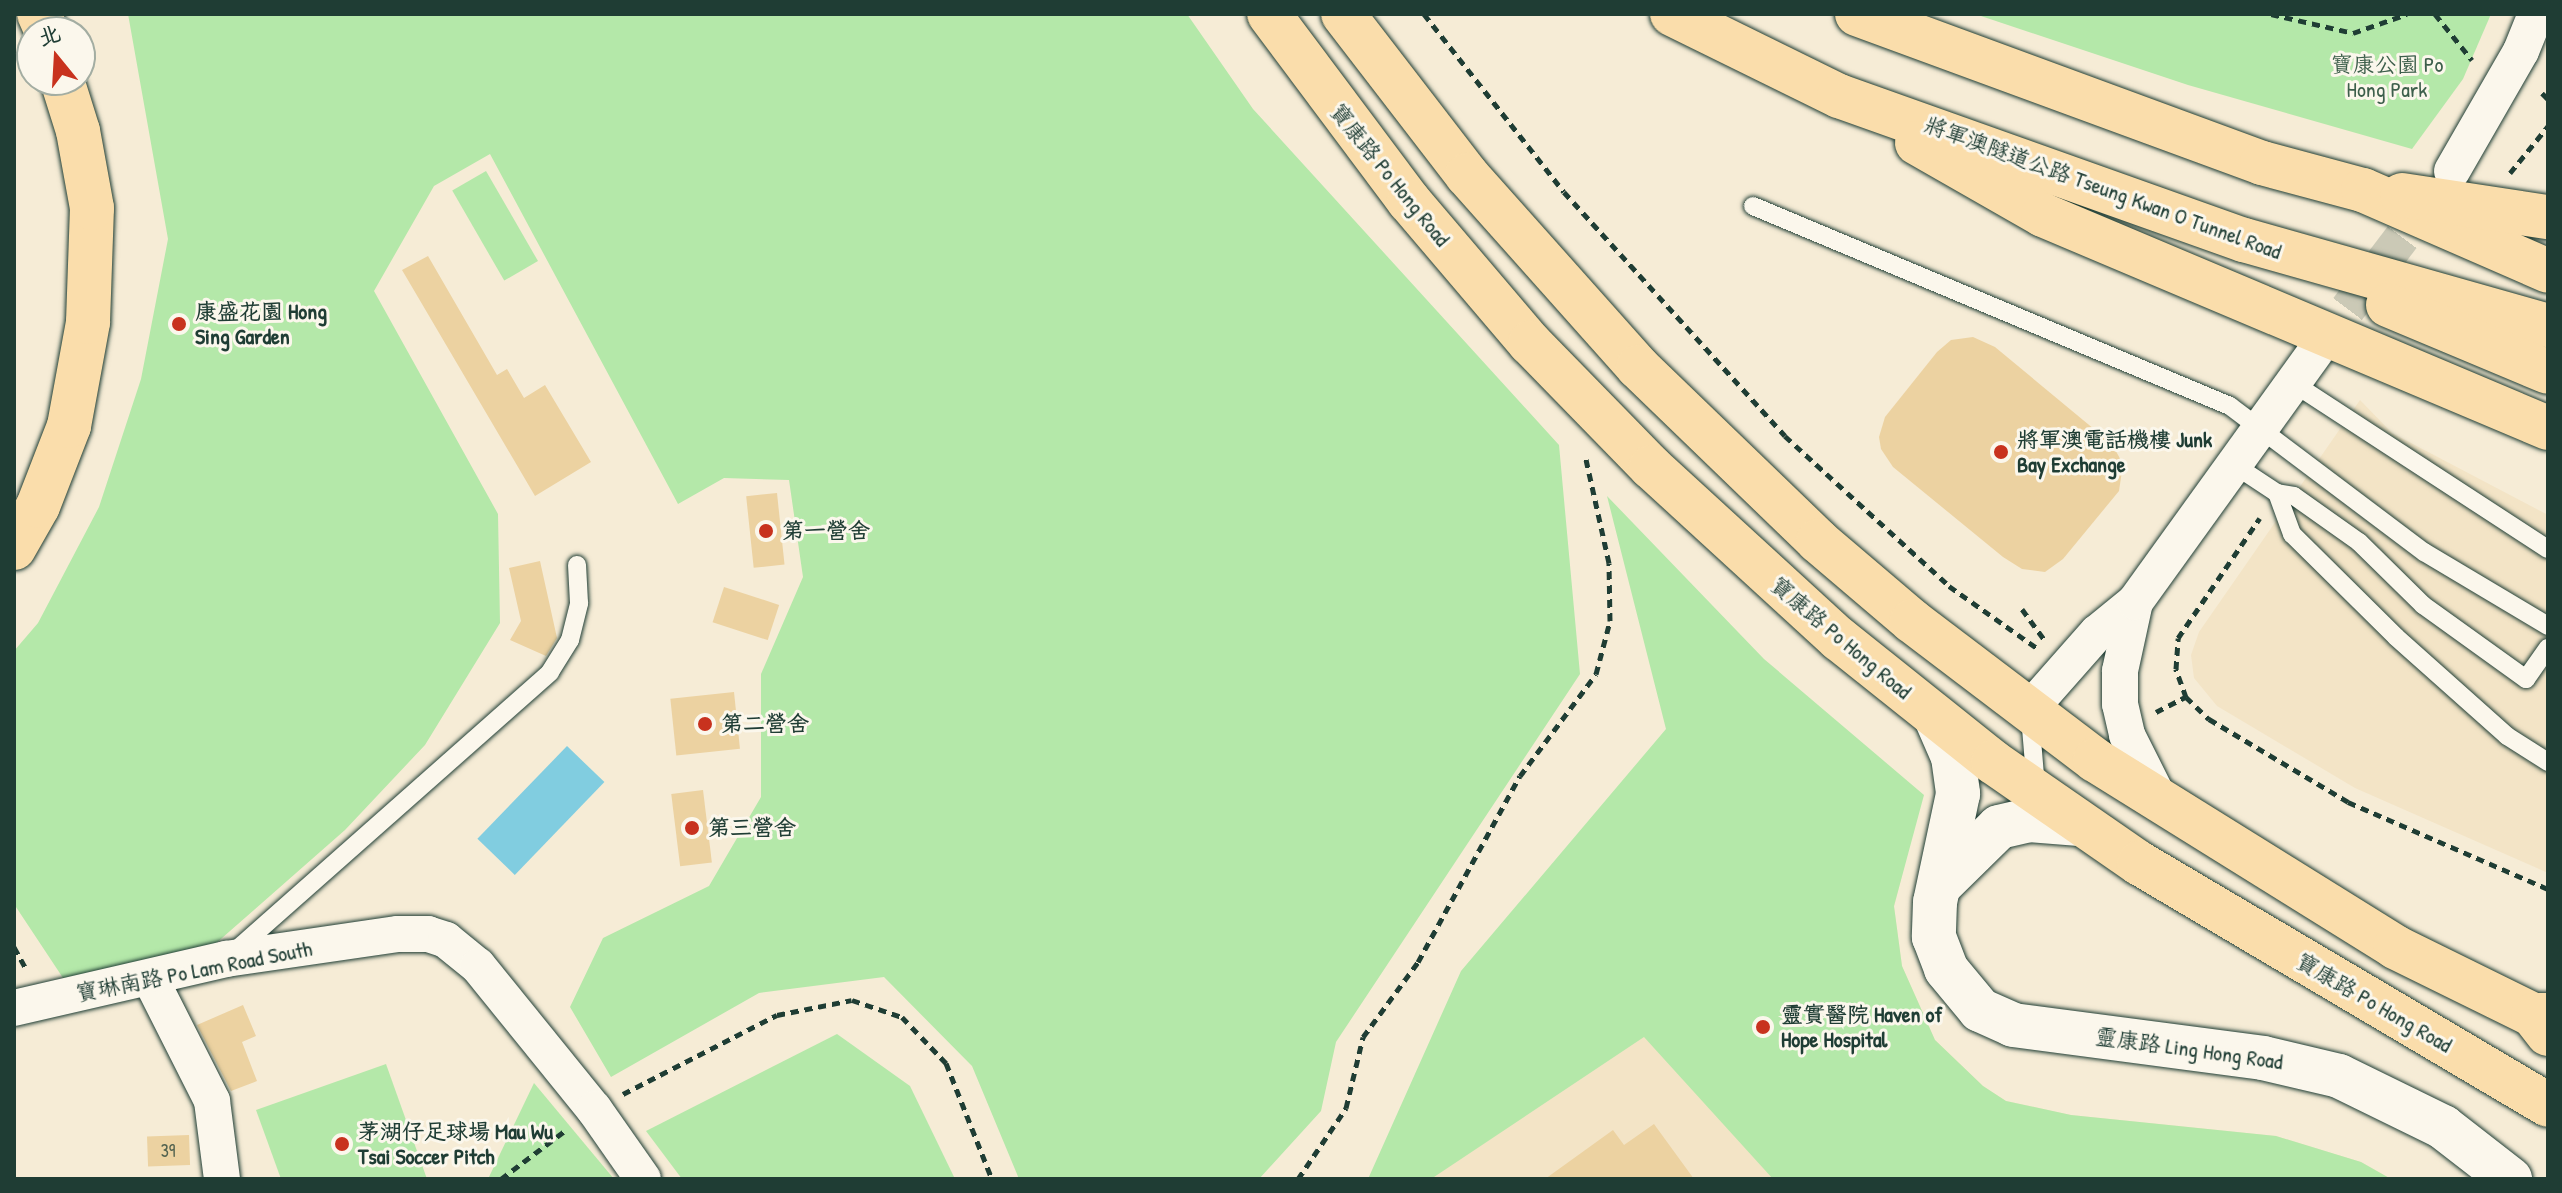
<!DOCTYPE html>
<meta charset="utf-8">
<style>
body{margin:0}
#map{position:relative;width:2562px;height:1193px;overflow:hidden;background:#f6ecd6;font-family:"Patrick Hand","LXGW WenKai TC",sans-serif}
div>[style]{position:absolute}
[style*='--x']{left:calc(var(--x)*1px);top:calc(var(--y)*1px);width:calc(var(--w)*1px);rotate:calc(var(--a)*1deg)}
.built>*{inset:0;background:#f3e4c6}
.green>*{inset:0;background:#b4e8a9;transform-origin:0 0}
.water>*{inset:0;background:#81cde0;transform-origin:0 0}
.building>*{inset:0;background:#ecd2a1;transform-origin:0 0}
.minor-tunnel>*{height:36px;margin-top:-18px;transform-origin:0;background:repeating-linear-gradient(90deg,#cbc9b6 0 36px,transparent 0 54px)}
.path>*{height:5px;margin-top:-2.5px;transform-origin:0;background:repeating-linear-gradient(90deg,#1f3d34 0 8px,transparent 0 14px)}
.roads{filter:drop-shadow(0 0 2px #1f3d34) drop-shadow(0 0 2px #1f3d34)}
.service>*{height:18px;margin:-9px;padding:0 9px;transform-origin:9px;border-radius:9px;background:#fbf7ec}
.minor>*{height:36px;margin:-18px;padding:0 18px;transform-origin:18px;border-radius:18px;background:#fbf7ec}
.tertiary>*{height:44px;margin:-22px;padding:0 22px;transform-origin:22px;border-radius:22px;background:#fbf7ec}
.primary>*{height:44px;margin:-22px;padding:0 22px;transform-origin:22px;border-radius:22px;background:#faddab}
.trunk>*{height:44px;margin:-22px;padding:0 22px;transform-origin:22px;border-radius:22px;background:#faddab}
.dots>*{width:22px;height:22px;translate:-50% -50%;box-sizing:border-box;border:4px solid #fbf7ec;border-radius:50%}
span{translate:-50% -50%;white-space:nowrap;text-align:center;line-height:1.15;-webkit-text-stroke:6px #fbf7ec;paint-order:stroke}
.number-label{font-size:18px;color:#52624f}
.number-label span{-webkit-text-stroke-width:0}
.park-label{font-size:22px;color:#3d5f4b}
.street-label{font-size:22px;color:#1f3d34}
.poi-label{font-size:22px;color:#1f3d34;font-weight:700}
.left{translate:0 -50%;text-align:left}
.frame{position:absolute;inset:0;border:16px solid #1f3d34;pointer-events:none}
.north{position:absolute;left:16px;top:16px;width:80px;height:80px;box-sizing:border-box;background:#fbf7ec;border:2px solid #a3ada2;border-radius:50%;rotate:342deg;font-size:22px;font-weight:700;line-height:32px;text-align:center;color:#1f3d34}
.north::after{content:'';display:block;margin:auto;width:28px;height:36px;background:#c8321e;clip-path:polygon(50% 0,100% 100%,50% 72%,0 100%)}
</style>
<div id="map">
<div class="built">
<div style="clip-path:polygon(2360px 400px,2392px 433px,2548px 515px,2548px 873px,2355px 788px,2217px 706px,2194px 678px,2191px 655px,2199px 632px)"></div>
<div style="clip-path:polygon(1908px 852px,1894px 907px,1902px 966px,1935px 1040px,1983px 1086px,2006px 1101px,2071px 1115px,2276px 1136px,2361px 1162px,2391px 1179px,1389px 1179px)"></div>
</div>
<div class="green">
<div style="clip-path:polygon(128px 14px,1187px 14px,1253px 109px,1559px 445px,1580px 674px,1336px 1042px,1321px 1111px,1259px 1179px,1019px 1179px,972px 1066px,884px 977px,759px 993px,611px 1077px,570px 1007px,603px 938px,709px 886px,761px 797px,761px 674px,803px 577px,789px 480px,724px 478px,678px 504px,490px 154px,434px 186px,374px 291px,498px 514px,500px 623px,425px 745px,345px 830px,214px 945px,65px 981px,14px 904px,14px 651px,38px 623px,99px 507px,141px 379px,168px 239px)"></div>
<div style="clip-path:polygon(1975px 14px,2491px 14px,2463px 79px,2412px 149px,2188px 85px)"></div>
<div style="left:486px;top:171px;width:104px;height:39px;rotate:60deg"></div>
<div style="clip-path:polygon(1607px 496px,1764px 659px,1924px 795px,1894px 906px,1902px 966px,1935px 1040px,1983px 1086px,2006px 1101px,2071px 1115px,2276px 1136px,2361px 1162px,2391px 1179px,1773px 1179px,1644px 1037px,1431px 1179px,1368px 1179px,1461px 971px,1666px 729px)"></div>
<div style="clip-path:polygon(837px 1034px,910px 1086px,955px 1179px,682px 1179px,646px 1131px)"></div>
<div style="clip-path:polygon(386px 1064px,427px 1179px,281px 1179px,256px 1110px)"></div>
<div style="clip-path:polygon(534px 1083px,614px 1179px,488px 1179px)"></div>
</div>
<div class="water">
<div style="left:567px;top:746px;width:52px;height:129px;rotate:44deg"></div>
</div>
<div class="building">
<div style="clip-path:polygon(428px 256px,497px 375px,507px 369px,524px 398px,545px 385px,591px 462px,535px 496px,402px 270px)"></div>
<div style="clip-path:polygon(1973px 337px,1995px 347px,2112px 444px,2123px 464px,2119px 491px,2063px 559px,2045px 572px,2022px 569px,2003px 557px,1893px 467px,1881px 449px,1879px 437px,1885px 417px,1937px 352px,1951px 340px)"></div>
<div style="left:777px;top:493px;width:72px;height:31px;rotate:84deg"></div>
<div style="clip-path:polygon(540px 561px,557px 638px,546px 656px,510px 640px,521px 621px,509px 568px)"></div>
<div style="left:724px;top:587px;width:58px;height:37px;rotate:18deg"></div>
<div style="left:734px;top:692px;width:57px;height:64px;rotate:84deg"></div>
<div style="left:703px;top:790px;width:73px;height:32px;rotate:83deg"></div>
<div style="clip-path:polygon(243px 1005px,256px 1036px,242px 1042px,257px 1081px,231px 1091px,197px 1025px)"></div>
<div style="clip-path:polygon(1654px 1124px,1694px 1179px,1545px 1179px,1613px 1130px,1624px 1145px)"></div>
<div style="left:189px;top:1135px;width:30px;height:42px;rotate:88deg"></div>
</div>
<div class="minor-tunnel">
<div style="--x:2315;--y:352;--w:198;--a:-52.8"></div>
</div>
<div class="path">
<div style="--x:1424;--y:14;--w:226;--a:51.8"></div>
<div style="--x:1564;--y:192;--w:329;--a:47.8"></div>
<div style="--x:1785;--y:436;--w:222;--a:42.4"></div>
<div style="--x:1949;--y:586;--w:108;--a:35.2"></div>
<div style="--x:2271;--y:14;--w:84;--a:13"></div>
<div style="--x:2353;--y:33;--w:57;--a:-19.4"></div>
<div style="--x:2435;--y:14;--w:59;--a:51.2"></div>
<div style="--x:2542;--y:93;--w:8;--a:45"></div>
<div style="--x:2510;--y:173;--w:60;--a:-51"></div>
<div style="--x:2022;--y:609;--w:39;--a:54"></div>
<div style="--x:2186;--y:697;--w:30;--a:-110"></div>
<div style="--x:2176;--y:669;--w:31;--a:-86"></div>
<div style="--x:2178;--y:638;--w:145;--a:-55.7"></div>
<div style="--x:2156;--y:712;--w:34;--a:-27"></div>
<div style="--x:2186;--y:697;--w:32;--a:44"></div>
<div style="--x:2209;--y:719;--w:162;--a:30.8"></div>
<div style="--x:2348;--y:802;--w:218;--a:23.5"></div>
<div style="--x:14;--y:947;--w:25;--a:61"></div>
<div style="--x:623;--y:1094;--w:173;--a:-27.2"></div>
<div style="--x:777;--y:1015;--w:76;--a:-11.3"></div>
<div style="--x:852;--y:1000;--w:53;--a:18.8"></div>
<div style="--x:902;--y:1017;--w:64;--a:46.3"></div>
<div style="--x:946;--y:1063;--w:125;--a:68.4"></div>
<div style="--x:501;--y:1179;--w:83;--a:-37.1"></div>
<div style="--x:1298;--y:1179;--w:86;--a:-55.9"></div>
<div style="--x:1346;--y:1108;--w:73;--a:-76.5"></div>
<div style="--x:1363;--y:1037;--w:93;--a:-53.7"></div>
<div style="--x:1418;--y:962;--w:212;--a:-61.3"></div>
<div style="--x:1520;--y:776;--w:127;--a:-53.3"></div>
<div style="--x:1596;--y:674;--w:55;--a:-75.2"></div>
<div style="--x:1610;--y:621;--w:58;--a:-91"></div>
<div style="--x:1609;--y:563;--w:111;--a:-102.5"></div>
</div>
<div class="roads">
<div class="service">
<div style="--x:1753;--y:206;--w:517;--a:22.75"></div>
<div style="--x:2230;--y:406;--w:243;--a:37"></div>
<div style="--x:2424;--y:552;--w:144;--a:30.8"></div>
<div style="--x:2293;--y:383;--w:304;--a:33.1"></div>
<div style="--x:2233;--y:464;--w:53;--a:33.4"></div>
<div style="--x:2277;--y:493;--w:17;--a:10"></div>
<div style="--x:2294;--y:496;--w:80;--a:35.3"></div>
<div style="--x:2359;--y:542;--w:90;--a:44.5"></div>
<div style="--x:2423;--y:605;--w:127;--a:35.7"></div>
<div style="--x:2526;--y:679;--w:38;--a:-55"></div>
<div style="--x:2277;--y:493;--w:44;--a:69.9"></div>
<div style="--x:2292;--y:534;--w:146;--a:44.7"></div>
<div style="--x:2396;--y:637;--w:149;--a:41.7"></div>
<div style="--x:2507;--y:736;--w:49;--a:32.4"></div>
<div style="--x:2030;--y:716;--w:71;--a:85.2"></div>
<div style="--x:234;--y:952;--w:422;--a:-41.5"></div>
<div style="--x:550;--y:672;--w:38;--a:-58"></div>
<div style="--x:570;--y:640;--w:38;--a:-76"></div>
<div style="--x:579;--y:603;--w:38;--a:-93"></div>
</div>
<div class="minor">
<div style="--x:2452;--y:171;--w:138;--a:-60.1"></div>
<div style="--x:2521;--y:51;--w:40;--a:-68"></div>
<div style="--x:2135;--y:602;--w:71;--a:102.3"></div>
<div style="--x:2120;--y:671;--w:33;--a:90"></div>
<div style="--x:2120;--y:704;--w:32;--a:77"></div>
<div style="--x:2127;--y:735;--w:72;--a:63.4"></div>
<div style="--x:2029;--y:710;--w:103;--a:-48.6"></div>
<div style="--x:2097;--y:633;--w:49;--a:-39.2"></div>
<div style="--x:2135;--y:602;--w:308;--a:-54.2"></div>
<div style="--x:150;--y:978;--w:138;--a:63.2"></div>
<div style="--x:212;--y:1101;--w:79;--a:82.7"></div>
<div style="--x:14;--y:1008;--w:218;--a:-13"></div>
<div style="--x:226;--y:959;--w:174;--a:-8.3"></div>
<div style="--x:398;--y:934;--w:30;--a:0"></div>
<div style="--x:428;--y:934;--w:19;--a:18"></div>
<div style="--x:446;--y:940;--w:41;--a:39.1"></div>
<div style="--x:478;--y:966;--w:184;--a:51"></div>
<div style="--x:594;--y:1109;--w:85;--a:55"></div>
</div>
<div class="tertiary">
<div style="--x:1936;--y:718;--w:43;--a:66.4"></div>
<div style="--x:1953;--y:757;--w:37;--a:82"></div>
<div style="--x:1958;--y:794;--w:110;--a:102"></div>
<div style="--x:1935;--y:902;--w:35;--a:92"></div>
<div style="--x:1934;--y:937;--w:34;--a:69"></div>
<div style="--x:1946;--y:969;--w:53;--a:50.3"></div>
<div style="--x:1980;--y:1010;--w:36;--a:24"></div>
<div style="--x:2013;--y:1025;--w:252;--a:7.5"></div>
<div style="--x:2263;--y:1058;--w:78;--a:13.3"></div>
<div style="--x:2339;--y:1076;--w:116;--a:26.1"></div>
<div style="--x:2443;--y:1127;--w:85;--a:37.8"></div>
<div style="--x:1941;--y:884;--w:81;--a:-44.5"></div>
<div style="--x:1999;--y:827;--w:31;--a:-13"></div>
<div style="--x:2029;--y:820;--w:51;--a:4.5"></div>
</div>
<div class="primary">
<div style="--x:39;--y:14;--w:20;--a:66"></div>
<div style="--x:1269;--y:14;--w:234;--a:53.2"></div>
<div style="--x:1409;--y:201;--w:187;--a:49.6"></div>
<div style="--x:1530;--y:343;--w:173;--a:45.7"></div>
<div style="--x:1651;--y:467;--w:255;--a:42.5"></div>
<div style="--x:1839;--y:639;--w:197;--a:38.6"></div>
<div style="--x:1993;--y:762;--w:178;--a:34.7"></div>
<div style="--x:2139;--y:863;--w:475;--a:30.6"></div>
<div style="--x:1343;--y:14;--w:203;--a:52.4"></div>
<div style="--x:1467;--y:175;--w:257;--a:48.3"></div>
<div style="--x:1638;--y:367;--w:250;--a:44"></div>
<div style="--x:1818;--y:541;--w:123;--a:40.4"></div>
<div style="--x:1912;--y:621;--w:230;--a:37.2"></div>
<div style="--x:2095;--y:760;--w:354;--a:31.9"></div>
<div style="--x:2395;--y:947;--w:154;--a:26.2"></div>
<div style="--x:2533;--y:1015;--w:24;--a:52"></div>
<div style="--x:14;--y:548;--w:48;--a:-60.3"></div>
<div style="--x:38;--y:506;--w:86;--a:-68.8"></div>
<div style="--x:69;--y:426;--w:106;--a:-79.6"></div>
<div style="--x:88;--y:322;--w:114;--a:-88"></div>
<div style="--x:92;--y:208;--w:78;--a:-100.3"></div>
<div style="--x:78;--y:131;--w:53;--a:-107.4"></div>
</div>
<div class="trunk">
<div style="--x:1672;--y:14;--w:186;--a:26.2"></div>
<div style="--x:1839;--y:96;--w:430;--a:19.6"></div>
<div style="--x:2244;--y:240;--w:316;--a:15.8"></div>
<div style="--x:1857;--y:14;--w:432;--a:20.2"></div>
<div style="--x:2262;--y:163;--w:105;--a:15"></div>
<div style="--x:2363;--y:190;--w:202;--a:23.6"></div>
<div style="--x:1917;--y:143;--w:145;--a:29.7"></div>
<div style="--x:2043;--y:215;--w:548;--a:22.87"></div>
<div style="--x:2402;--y:195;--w:148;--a:8.6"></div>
<div style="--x:2388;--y:305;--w:173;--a:22.7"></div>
<div style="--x:2533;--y:1015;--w:15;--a:0"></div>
</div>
</div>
<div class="dots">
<div style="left:179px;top:324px;background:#c8321e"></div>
<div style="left:2001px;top:452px;background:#c8321e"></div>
<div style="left:766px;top:531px;background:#c8321e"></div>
<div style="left:705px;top:724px;background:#c8321e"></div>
<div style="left:692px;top:828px;background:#c8321e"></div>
<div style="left:1763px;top:1027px;background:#c8321e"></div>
<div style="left:342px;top:1144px;background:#c8321e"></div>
</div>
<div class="number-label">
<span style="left:168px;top:1151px">39</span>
</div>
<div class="park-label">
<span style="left:2387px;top:77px">寶康公園 Po<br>Hong Park</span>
</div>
<div class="street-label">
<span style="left:1390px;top:175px;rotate:51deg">寶康路 Po Hong Road</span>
<span style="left:2103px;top:188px;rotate:20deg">將軍澳隧道公路 Tseung Kwan O Tunnel Road</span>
<span style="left:1841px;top:638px;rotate:40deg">寶康路 Po Hong Road</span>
<span style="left:194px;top:971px;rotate:-11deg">寶琳南路 Po Lam Road South</span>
<span style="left:2374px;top:1003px;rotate:30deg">寶康路 Po Hong Road</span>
<span style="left:2189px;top:1049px;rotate:8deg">靈康路 Ling Hong Road</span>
</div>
<div class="poi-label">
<span class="left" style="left:195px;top:324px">康盛花園 Hong<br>Sing Garden</span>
<span class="left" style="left:2017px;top:452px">將軍澳電話機樓 Junk<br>Bay Exchange</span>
<span class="left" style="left:782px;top:531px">第一營舍</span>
<span class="left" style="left:721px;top:724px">第二營舍</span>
<span class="left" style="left:708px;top:828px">第三營舍</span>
<span class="left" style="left:1781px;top:1027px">靈實醫院 Haven of<br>Hope Hospital</span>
<span class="left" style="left:358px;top:1144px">茅湖仔足球場 Mau Wu<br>Tsai Soccer Pitch</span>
</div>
<div class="frame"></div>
<div class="north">北</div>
</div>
